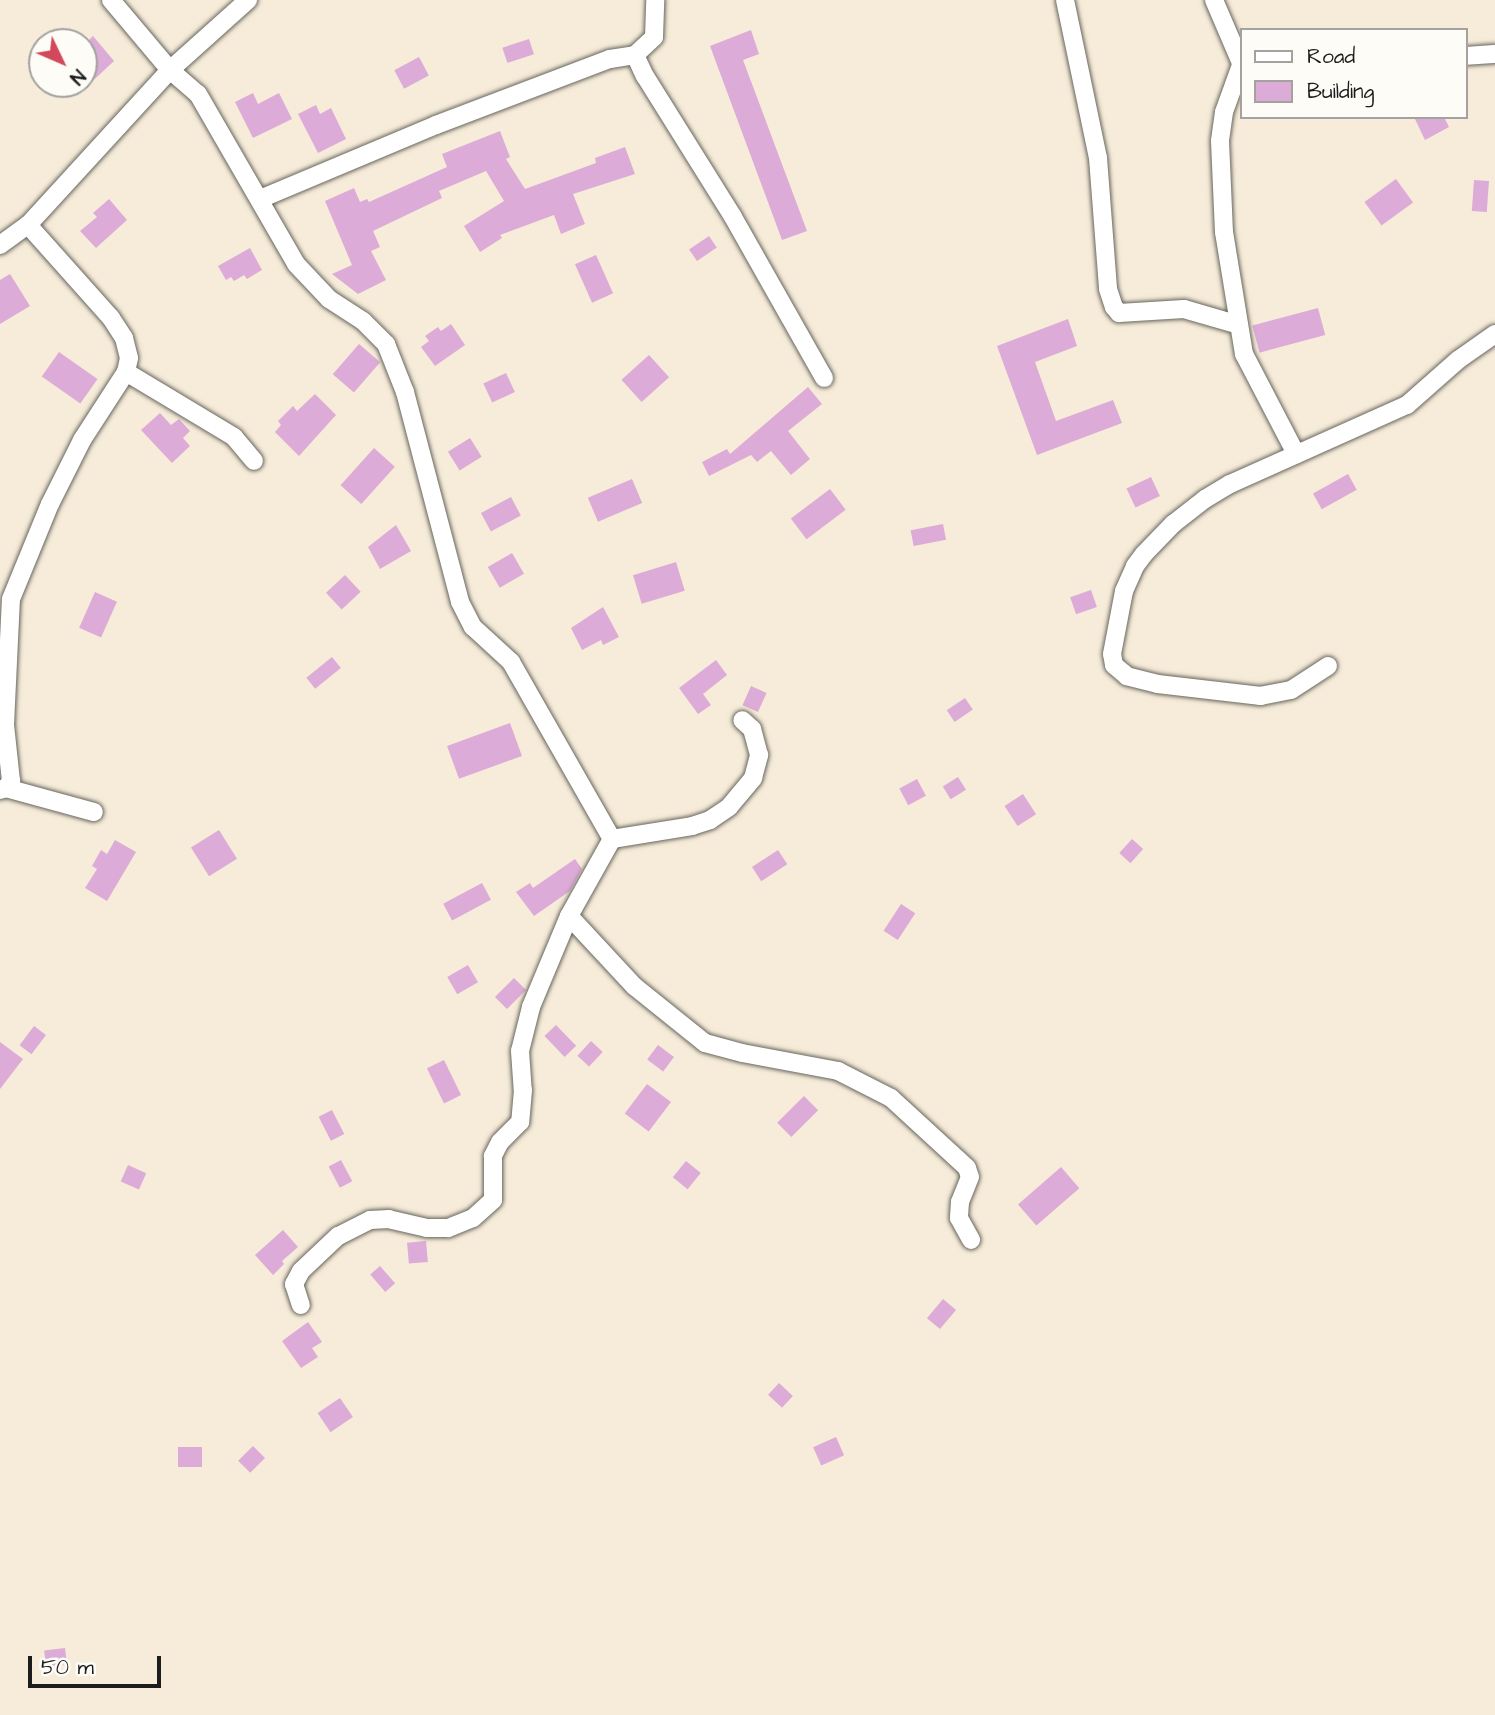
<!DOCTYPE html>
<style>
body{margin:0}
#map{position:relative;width:1495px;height:1715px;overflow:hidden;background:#f6ecd9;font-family:"Architects Daughter",sans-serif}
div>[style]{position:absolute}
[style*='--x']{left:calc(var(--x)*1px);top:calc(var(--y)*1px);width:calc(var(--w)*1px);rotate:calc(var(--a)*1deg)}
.building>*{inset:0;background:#ddabd7;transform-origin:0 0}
.roads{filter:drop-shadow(0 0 2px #68655e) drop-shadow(0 0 2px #68655e)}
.minor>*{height:18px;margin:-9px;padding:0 9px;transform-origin:9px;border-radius:9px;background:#fff}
span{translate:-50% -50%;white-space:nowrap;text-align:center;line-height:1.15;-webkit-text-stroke:6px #fdfcf7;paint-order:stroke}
.legend{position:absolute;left:1240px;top:28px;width:228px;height:91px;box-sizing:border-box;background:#fdfcf7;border:2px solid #a3a29f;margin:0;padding:9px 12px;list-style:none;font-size:21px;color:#1c1c1c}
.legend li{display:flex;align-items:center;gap:14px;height:35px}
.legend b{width:35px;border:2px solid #a3a29f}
.north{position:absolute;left:28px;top:28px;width:70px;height:70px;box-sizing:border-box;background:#fdfcf7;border:2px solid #a3a29f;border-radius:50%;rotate:134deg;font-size:19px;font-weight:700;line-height:28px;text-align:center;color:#1c1c1c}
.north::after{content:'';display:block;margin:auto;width:24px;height:32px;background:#d1495b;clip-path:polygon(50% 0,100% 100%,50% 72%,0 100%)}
.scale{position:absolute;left:28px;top:1656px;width:133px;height:32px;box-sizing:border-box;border:4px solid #1c1c1c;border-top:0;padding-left:9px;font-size:21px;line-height:24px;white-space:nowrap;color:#1c1c1c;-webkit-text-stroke:5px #fdfcf7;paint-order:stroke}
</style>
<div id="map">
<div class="building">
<div style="clip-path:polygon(751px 30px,759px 54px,743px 60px,807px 231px,782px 240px,710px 46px)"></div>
<div style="clip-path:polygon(93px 36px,114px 61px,84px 89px,84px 45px)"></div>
<div style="left:529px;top:39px;width:16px;height:28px;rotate:72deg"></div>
<div style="left:419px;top:57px;width:21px;height:28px;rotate:62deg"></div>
<div style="clip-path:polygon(253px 93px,258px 104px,279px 93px,292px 119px,253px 138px,235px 102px)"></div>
<div style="clip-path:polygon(316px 105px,320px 114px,331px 108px,346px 139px,318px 153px,298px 114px)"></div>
<div style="clip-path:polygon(1414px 117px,1444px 117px,1449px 127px,1425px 140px)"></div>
<div style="clip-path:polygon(500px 131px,510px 157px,506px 159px,525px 189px,596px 163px,595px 158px,625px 147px,635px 174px,573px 194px,585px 224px,561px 234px,554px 215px,500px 235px,502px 238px,480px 252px,464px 226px,504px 201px,486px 171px,439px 191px,442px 198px,373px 231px,380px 247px,371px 251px,386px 280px,358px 294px,332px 274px,352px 265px,325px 201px,354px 188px,360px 202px,367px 199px,369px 202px,447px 167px,442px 154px)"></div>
<div style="left:1396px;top:179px;width:29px;height:39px;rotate:54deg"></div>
<div style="left:1474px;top:180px;width:15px;height:31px;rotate:4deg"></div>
<div style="clip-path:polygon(109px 199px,127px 220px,96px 248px,80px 231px,97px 217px,93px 213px)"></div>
<div style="left:709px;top:236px;width:14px;height:24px;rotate:56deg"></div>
<div style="clip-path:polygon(250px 248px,262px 270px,247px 279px,244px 275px,234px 281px,231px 277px,226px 280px,218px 266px)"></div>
<div style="left:596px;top:255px;width:42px;height:23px;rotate:66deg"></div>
<div style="clip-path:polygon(10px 274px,30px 306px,0 324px,0 280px)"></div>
<div style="left:1318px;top:308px;width:28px;height:68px;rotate:75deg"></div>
<div style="clip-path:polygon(1068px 319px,1077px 346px,1035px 362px,1056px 421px,1113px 400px,1122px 423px,1037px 455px,997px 346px)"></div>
<div style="clip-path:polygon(451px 324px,465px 345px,435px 366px,421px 347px,429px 341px,425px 336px,438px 327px,441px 331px)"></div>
<div style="left:359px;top:344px;width:28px;height:40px;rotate:41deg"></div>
<div style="left:59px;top:352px;width:47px;height:30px;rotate:35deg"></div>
<div style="left:649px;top:355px;width:30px;height:37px;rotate:48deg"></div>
<div style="left:506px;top:373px;width:21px;height:25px;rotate:65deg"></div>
<div style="clip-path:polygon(808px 387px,822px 404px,788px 431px,810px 459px,791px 475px,771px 451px,757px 462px,751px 455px,709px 476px,702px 462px,727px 449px,730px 454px)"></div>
<div style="clip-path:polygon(315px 394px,336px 415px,299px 456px,275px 432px,281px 425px,278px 421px,293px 406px,297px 411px)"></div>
<div style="clip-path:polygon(160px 413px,171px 425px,179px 419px,190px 431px,183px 438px,190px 446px,172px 463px,141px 430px)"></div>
<div style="left:470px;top:438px;width:22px;height:26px;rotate:58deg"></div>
<div style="left:374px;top:448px;width:28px;height:50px;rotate:42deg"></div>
<div style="left:1348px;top:474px;width:18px;height:40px;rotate:61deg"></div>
<div style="left:1151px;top:477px;width:21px;height:27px;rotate:65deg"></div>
<div style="left:632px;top:479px;width:26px;height:48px;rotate:67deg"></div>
<div style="left:830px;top:489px;width:26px;height:49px;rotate:53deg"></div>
<div style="left:511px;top:497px;width:21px;height:34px;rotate:62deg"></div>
<div style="left:943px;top:524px;width:16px;height:33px;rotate:79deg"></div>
<div style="clip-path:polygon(396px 525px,411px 551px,380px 569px,368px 547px)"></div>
<div style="left:512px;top:553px;width:24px;height:28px;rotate:60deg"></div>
<div style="left:676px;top:562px;width:30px;height:45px;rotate:73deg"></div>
<div style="left:345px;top:575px;width:23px;height:26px;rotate:47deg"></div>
<div style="left:1091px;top:590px;width:18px;height:22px;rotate:71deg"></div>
<div style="left:95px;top:592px;width:24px;height:39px;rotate:24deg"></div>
<div style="clip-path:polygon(603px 607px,619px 637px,603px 645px,601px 640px,582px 650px,571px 628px)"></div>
<div style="left:332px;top:657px;width:14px;height:33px;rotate:51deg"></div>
<div style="clip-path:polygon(716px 660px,727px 675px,703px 694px,711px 705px,698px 714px,679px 688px)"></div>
<div style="left:751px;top:686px;width:17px;height:21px;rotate:24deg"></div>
<div style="left:965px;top:698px;width:14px;height:22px;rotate:56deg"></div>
<div style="left:510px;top:723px;width:35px;height:67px;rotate:70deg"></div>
<div style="left:958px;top:777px;width:15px;height:18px;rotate:58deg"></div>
<div style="left:917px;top:779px;width:19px;height:20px;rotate:62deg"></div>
<div style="left:1023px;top:794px;width:24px;height:22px;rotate:57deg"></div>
<div style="left:219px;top:830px;width:34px;height:33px;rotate:58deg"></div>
<div style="left:1132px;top:839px;width:15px;height:19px;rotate:42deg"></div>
<div style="clip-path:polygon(115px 840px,136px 852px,107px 901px,85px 888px,97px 869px,92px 866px,101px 850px,107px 854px)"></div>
<div style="left:778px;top:850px;width:17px;height:31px;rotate:57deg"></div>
<div style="clip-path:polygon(575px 859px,582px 869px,570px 891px,534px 916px,516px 892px,530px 883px,533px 888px)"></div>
<div style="left:482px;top:883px;width:19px;height:44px;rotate:62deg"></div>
<div style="left:901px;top:904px;width:17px;height:32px;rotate:33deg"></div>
<div style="left:468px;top:965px;width:20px;height:24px;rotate:60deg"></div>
<div style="left:514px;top:978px;width:17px;height:27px;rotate:45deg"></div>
<div style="left:556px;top:1025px;width:29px;height:16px;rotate:46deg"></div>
<div style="left:34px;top:1026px;width:15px;height:24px;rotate:37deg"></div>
<div style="left:591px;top:1041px;width:16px;height:20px;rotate:43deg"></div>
<div style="clip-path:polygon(0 1042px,23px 1059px,0 1089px)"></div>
<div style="left:658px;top:1045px;width:20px;height:18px;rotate:37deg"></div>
<div style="left:444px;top:1060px;width:39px;height:19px;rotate:64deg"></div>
<div style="left:647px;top:1084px;width:30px;height:37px;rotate:37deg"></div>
<div style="left:804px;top:1096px;width:20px;height:38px;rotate:45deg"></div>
<div style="left:332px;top:1110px;width:27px;height:15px;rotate:63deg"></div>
<div style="left:341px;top:1160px;width:24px;height:14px;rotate:62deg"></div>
<div style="left:686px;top:1161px;width:19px;height:21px;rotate:39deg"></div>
<div style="left:128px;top:1165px;width:20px;height:18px;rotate:24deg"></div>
<div style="left:1061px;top:1167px;width:28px;height:57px;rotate:49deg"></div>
<div style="clip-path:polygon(283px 1230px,298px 1247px,282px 1261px,284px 1264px,273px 1275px,255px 1255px)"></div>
<div style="left:426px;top:1241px;width:21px;height:19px;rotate:85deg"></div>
<div style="left:380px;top:1266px;width:23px;height:13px;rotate:49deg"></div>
<div style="left:943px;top:1299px;width:17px;height:25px;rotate:40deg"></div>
<div style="clip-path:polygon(308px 1322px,322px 1342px,312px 1348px,318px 1357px,301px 1368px,282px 1341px)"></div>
<div style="left:779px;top:1383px;width:19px;height:16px;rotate:43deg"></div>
<div style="left:340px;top:1398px;width:23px;height:27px;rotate:56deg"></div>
<div style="left:836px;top:1437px;width:20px;height:25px;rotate:66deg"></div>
<div style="left:253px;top:1446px;width:17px;height:21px;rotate:45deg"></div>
<div style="left:202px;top:1447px;width:20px;height:24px;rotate:90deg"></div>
<div style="left:65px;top:1648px;width:16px;height:21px;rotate:83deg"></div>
</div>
<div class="roads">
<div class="minor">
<div style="--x:111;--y:0;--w:92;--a:49.9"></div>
<div style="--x:170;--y:70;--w:37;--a:41"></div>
<div style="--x:198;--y:94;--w:196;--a:60"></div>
<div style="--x:296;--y:264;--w:48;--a:46.7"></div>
<div style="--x:329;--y:299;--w:40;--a:32.9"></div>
<div style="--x:363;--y:321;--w:33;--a:45"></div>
<div style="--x:386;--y:344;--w:52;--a:68.4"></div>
<div style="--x:405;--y:392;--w:217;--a:75.3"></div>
<div style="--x:460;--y:602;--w:28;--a:63"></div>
<div style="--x:473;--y:627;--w:52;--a:42.6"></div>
<div style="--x:511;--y:662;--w:204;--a:60.3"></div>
<div style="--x:612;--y:839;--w:88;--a:119.2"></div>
<div style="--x:569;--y:916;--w:99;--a:112.7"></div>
<div style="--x:531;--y:1007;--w:45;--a:104"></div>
<div style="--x:520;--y:1051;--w:39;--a:86"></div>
<div style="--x:523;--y:1090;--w:32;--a:95"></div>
<div style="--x:520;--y:1122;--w:28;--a:135"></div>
<div style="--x:500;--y:1142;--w:16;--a:117"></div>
<div style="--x:493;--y:1156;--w:44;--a:90"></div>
<div style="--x:493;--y:1200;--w:27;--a:138"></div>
<div style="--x:473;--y:1218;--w:27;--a:158"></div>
<div style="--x:448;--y:1228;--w:21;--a:180"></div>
<div style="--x:427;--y:1228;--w:39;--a:-167"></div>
<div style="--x:389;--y:1219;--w:19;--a:177"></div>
<div style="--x:370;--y:1220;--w:36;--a:153"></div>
<div style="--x:338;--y:1236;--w:51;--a:136.6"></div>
<div style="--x:301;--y:1271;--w:15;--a:118"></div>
<div style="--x:294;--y:1284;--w:22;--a:72"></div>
<div style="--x:1065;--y:0;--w:161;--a:78.2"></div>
<div style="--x:1098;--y:158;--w:131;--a:85.6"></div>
<div style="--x:1108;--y:289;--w:19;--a:72"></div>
<div style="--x:1114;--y:307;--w:8;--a:50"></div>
<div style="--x:1119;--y:313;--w:65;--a:-3.5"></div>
<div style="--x:1184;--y:309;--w:57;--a:16.2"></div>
<div style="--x:1214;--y:0;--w:69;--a:66.8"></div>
<div style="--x:635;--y:55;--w:23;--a:65"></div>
<div style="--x:645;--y:76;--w:166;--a:58"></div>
<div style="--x:733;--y:217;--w:185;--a:60.5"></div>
<div style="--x:1465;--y:56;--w:30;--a:-4"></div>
<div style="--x:1241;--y:65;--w:50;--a:109.9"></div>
<div style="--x:1224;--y:112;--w:29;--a:98"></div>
<div style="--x:1220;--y:141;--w:91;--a:87.5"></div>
<div style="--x:1224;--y:232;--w:124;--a:80.7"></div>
<div style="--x:1244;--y:354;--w:113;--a:62.5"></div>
<div style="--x:260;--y:199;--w:191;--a:-22.8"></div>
<div style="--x:436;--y:125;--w:186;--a:-20.8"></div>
<div style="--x:610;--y:59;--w:25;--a:-9"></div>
<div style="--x:635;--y:55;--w:26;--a:-43"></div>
<div style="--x:654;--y:37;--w:37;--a:-88"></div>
<div style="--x:0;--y:245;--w:34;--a:-36"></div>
<div style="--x:28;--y:225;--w:210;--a:-47.5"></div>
<div style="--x:170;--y:70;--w:105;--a:-41.9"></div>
<div style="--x:126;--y:372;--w:126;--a:31"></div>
<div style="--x:234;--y:437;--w:31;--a:50"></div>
<div style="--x:1328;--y:666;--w:44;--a:147"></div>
<div style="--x:1291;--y:690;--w:31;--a:169"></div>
<div style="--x:1261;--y:696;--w:104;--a:-173.4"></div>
<div style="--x:1158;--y:684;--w:32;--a:-166"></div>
<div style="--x:1127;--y:676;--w:17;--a:-140"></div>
<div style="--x:1114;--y:665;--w:11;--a:-100"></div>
<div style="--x:1112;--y:654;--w:64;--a:-79.2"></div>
<div style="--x:1124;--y:591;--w:27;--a:-66"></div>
<div style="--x:1135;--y:566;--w:15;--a:-53"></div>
<div style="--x:1144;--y:554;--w:42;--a:-46"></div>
<div style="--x:1173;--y:524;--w:41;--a:-38"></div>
<div style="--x:1205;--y:499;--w:29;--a:-31"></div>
<div style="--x:1230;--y:484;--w:194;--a:-24.1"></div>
<div style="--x:1407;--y:405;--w:68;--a:-41.4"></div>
<div style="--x:1458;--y:360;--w:45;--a:-35.1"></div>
<div style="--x:6;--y:788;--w:91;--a:15.3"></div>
<div style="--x:0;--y:790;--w:6;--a:-18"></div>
<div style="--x:6;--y:788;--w:9;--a:-54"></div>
<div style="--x:11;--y:781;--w:56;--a:-96.1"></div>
<div style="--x:5;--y:725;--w:126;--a:-87.3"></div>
<div style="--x:11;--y:599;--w:103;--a:-67.7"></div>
<div style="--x:50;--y:504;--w:72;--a:-63.4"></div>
<div style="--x:82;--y:440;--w:81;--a:-57.1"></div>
<div style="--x:126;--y:372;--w:14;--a:-78"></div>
<div style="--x:129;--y:358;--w:21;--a:-104"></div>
<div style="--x:124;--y:338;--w:24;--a:-123"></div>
<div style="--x:111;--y:318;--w:125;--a:-131.7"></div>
<div style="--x:612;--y:839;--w:81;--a:-9.2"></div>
<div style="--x:692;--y:826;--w:19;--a:-18"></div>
<div style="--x:710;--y:820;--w:23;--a:-34"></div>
<div style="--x:729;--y:807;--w:38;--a:-50"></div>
<div style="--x:753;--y:778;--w:24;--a:-75"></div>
<div style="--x:759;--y:755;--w:27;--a:-105"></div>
<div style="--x:752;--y:729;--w:13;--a:-138"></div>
<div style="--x:569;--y:916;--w:96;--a:47.1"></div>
<div style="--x:634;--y:986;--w:91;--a:38.8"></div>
<div style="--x:705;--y:1043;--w:38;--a:15"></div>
<div style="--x:742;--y:1053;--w:98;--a:10.6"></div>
<div style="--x:838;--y:1071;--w:59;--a:27"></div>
<div style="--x:891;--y:1098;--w:103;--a:42.6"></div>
<div style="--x:967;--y:1168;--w:9;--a:72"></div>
<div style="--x:970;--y:1177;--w:27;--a:112"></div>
<div style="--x:960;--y:1202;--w:16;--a:94"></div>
<div style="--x:959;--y:1218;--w:25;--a:61"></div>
</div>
</div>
<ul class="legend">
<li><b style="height:9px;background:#fff"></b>Road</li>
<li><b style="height:19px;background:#ddabd7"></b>Building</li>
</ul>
<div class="north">N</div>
<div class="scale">50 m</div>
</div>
